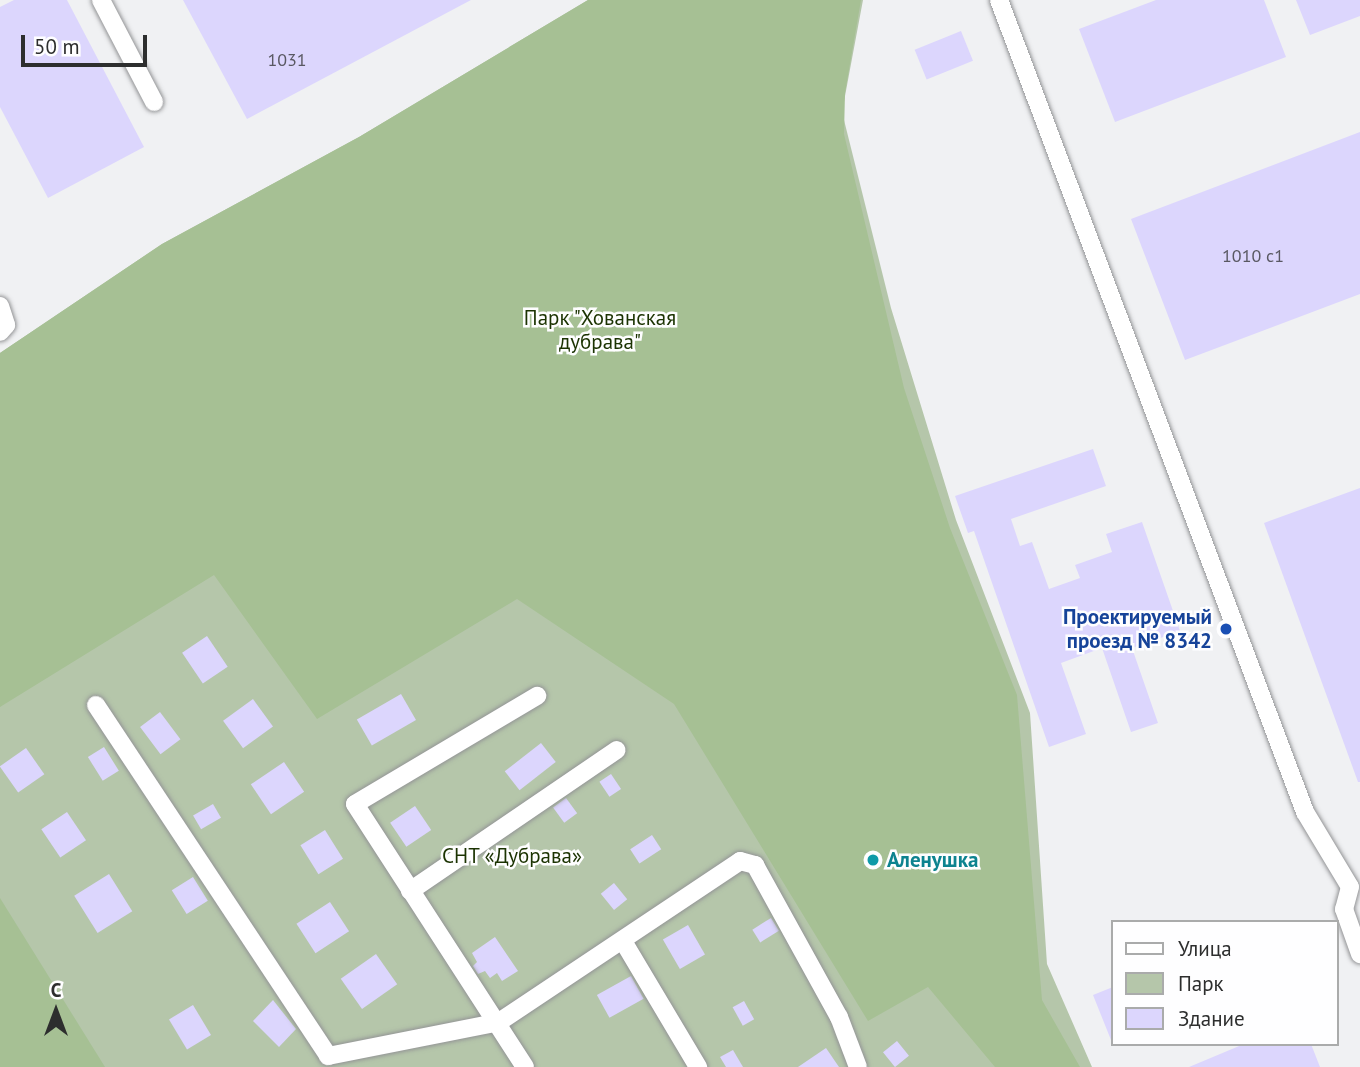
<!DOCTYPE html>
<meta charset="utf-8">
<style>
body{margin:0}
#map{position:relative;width:1360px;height:1067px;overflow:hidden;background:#f0f1f3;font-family:"PT Sans",sans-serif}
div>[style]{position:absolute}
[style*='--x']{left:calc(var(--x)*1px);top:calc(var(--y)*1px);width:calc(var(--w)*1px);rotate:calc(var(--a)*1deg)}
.green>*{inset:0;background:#b5c6aa}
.forest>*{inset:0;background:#a6c094}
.building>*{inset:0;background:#dcd6fd;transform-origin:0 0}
.roads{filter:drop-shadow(0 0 2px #939496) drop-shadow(0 0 2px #939496)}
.minor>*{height:18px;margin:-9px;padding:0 9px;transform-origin:9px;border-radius:9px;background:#fff}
.dots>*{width:19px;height:19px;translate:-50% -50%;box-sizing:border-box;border:4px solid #fefeff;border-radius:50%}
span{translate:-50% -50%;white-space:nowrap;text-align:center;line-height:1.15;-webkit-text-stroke:5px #fefeff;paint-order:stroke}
.number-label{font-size:18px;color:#595862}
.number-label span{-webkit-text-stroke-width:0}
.park-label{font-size:21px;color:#1b3302}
.transit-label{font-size:21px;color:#164399;font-weight:700}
.right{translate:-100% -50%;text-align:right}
.culture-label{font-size:21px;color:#0d838f;font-weight:700}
.left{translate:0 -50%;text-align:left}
.legend{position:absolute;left:1111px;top:920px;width:228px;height:126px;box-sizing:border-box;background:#fefeff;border:2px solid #aaabab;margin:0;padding:9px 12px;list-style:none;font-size:21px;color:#2d2e2e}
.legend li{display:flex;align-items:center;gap:14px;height:35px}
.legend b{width:35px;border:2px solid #aaabab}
.north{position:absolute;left:21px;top:976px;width:70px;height:70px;-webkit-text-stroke:5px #fefeff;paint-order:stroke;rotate:0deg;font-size:19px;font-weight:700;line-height:28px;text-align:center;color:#2d2e2e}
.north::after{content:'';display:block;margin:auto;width:24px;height:32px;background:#2d2e2e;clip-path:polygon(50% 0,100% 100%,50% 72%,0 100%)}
.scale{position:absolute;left:21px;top:35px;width:126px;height:32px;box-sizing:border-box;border:4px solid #2d2e2e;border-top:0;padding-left:9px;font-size:21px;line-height:24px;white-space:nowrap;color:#2d2e2e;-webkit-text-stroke:5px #fefeff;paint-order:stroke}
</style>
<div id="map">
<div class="green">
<div style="clip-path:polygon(588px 0,863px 0,842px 112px,891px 308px,956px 520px,1030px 713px,1047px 964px,1092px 1067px,0 1067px,0 353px,162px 244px,359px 137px)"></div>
</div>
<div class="forest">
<div style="clip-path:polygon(588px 0,861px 0,845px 93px,844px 134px,904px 388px,950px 528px,1017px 695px,1042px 1000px,1080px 1067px,995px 1067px,928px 987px,868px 1021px,674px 704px,517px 599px,317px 719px,214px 575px,0 707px,0 353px,162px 244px,359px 137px)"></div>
<div style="clip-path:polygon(0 898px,105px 1067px,0 1067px)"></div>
</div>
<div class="building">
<div style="clip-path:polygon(14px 0,67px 0,144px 147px,48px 198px,0 107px,0 7px)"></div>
<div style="clip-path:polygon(183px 0,471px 0,247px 119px)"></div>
<div style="clip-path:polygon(1156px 0,1264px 0,1286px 57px,1115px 122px,1079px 29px)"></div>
<div style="clip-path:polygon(1296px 0,1360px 0,1360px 16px,1310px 35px)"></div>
<div style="left:961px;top:31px;width:32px;height:50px;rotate:68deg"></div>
<div style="clip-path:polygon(1360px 132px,1360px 294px,1185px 360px,1131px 219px)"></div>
<div style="clip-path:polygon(1093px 449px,1106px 486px,1011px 519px,1020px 546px,1032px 542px,1049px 589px,1080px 578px,1075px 565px,1112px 552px,1106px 534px,1142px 522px,1180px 631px,1132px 648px,1158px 723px,1131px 732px,1102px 648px,1061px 663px,1086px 734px,1049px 747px,974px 531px,968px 533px,955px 496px)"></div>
<div style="clip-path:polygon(1360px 488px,1360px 782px,1358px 782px,1264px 523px)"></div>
<div style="left:207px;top:636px;width:37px;height:30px;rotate:56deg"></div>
<div style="left:401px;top:694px;width:30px;height:51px;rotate:60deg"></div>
<div style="left:253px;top:699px;width:34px;height:37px;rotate:54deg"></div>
<div style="left:160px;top:712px;width:34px;height:25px;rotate:53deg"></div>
<div style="left:541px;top:743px;width:24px;height:46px;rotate:52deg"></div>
<div style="left:104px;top:747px;width:28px;height:19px;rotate:58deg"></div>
<div style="left:26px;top:748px;width:32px;height:32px;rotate:55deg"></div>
<div style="left:284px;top:762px;width:36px;height:40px;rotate:56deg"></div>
<div style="left:611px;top:774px;width:18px;height:14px;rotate:56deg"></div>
<div style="left:566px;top:798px;width:19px;height:16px;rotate:54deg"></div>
<div style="left:213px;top:804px;width:16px;height:23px;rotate:60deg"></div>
<div style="left:415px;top:806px;width:29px;height:30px;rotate:56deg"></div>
<div style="left:67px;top:812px;width:34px;height:31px;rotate:56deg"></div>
<div style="left:325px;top:830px;width:34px;height:29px;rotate:58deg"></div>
<div style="left:652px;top:835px;width:17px;height:26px;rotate:57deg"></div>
<div style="left:109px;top:874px;width:44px;height:41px;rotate:58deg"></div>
<div style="left:193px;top:877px;width:28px;height:25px;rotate:58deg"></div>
<div style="left:614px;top:883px;width:21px;height:17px;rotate:51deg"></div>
<div style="left:330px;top:902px;width:35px;height:40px;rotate:57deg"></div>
<div style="left:771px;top:918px;width:15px;height:22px;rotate:58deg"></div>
<div style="left:688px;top:925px;width:34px;height:29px;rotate:60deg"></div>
<div style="clip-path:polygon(495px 937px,518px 971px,502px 981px,497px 973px,490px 978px,485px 971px,478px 974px,473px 966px,477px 962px,472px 953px)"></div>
<div style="left:376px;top:954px;width:37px;height:43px;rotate:55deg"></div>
<div style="left:631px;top:976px;width:26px;height:39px;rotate:61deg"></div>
<div style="clip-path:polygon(1113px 987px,1113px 1045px,1093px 995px)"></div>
<div style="clip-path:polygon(273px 1000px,296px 1029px,279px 1047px,253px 1021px)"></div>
<div style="left:744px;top:1001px;width:21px;height:13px;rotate:61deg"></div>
<div style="left:193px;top:1005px;width:35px;height:28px;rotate:59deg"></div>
<div style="left:897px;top:1041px;width:19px;height:18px;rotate:51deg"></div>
<div style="clip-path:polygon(1244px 1044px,1311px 1044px,1320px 1067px,1189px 1067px)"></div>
<div style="clip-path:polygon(826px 1048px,839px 1067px,798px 1067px)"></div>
<div style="clip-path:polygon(733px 1050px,743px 1067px,726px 1067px,720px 1057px)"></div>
</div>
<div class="roads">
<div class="minor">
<div style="--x:101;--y:0;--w:115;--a:62.5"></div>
<div style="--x:999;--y:0;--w:868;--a:69.35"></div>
<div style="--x:1305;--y:812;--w:87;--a:59"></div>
<div style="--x:1350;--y:887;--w:23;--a:105"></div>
<div style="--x:1344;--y:909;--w:48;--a:70.4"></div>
<div style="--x:0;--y:306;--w:20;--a:72"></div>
<div style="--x:6;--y:325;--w:9;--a:131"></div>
<div style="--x:96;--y:705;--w:421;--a:56.5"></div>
<div style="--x:328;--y:1056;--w:174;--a:-11.2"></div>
<div style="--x:499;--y:1022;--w:290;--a:-33.7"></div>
<div style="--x:740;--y:861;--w:16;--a:15"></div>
<div style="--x:755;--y:865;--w:174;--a:61.1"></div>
<div style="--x:839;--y:1017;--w:53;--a:69.2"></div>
<div style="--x:410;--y:891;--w:250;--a:-34.3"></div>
<div style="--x:623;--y:941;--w:147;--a:59.2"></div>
<div style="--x:525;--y:1067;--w:313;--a:-122.9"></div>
<div style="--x:355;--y:804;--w:212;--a:-30.7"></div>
</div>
</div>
<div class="dots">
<div style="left:1226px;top:629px;background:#1a4fb4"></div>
<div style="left:873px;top:860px;background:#0f9aa8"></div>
</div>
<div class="number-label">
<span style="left:287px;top:60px">1031</span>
<span style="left:1253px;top:256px">1010 с1</span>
</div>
<div class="park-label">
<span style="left:600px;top:330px">Парк "Хованская<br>дубрава"</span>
<span style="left:512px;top:856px">СНТ «Дубрава»</span>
</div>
<div class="transit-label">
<span class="right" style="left:1212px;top:629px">Проектируемый<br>проезд № 8342</span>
</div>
<div class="culture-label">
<span class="left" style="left:887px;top:860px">Аленушка</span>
</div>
<ul class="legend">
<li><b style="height:9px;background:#fff"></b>Улица</li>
<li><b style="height:19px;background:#b5c6aa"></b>Парк</li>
<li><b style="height:19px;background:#dcd6fd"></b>Здание</li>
</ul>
<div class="north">С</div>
<div class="scale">50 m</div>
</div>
